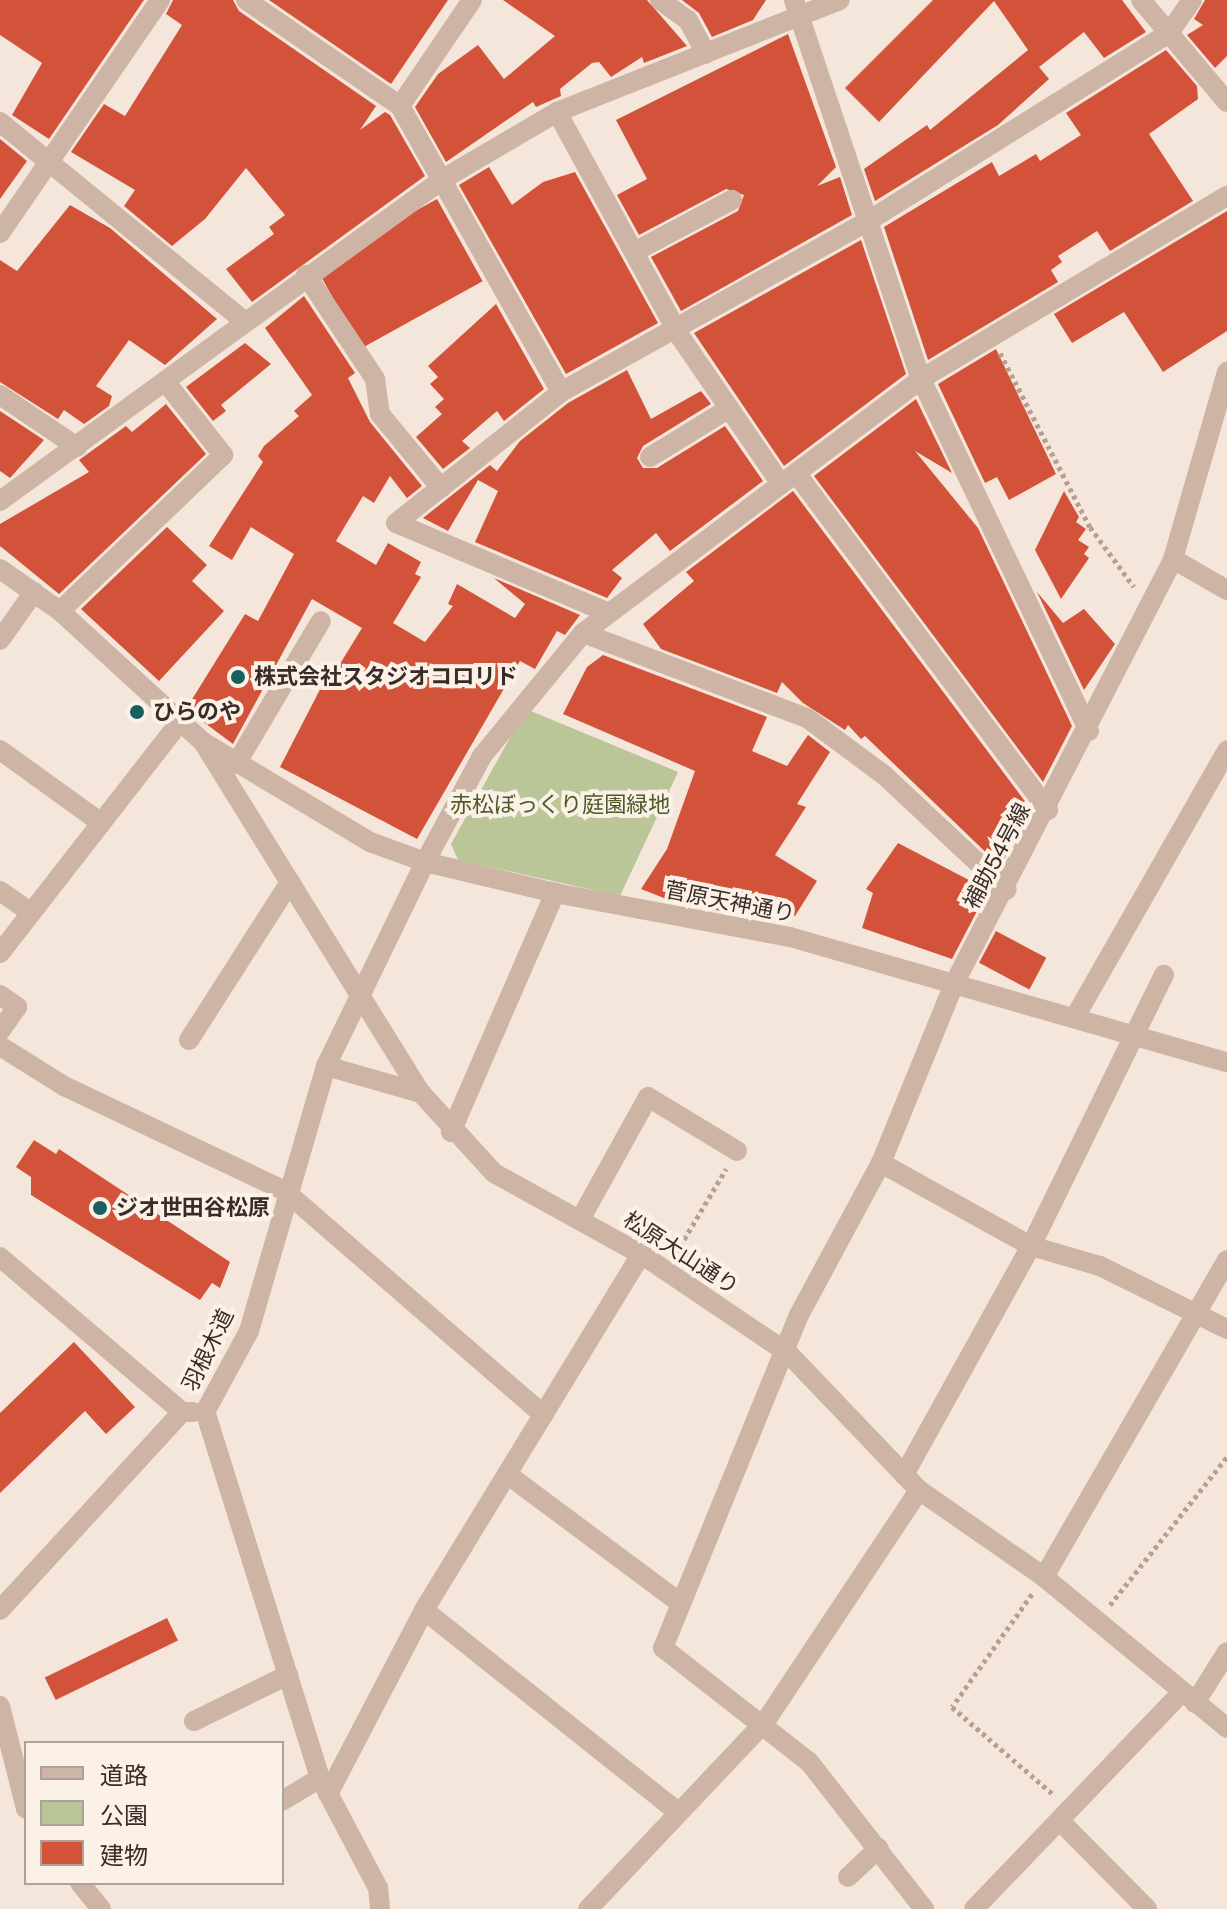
<!DOCTYPE html>
<meta charset="utf-8">
<style>
body{margin:0}
#map{position:relative;width:1227px;height:1909px;overflow:hidden;background:#f4e6da;font-family:"Public Sans","Noto Sans JP",sans-serif}
div>[style]{position:absolute}
[style*='--x']{left:calc(var(--x)*1px);top:calc(var(--y)*1px);width:calc(var(--w)*1px);rotate:calc(var(--a)*1deg)}
.green>*{inset:0;background:#bac598}
.building>*{inset:0;background:#d3533a;transform-origin:0 0}
.path>*{height:5px;margin-top:-2.5px;transform-origin:0;background:repeating-linear-gradient(90deg,#ba9e8f 0 4px,transparent 0 8px)}
.minor>*{height:20px;margin:-10px;padding:0 10px;transform-origin:10px;border-radius:10px;background:#ceb4a5}
.dots>*{width:22px;height:22px;translate:-50% -50%;box-sizing:border-box;border:4px solid #fbf1e7;border-radius:50%}
span{translate:-50% -50%;white-space:nowrap;text-align:center;line-height:1.15;-webkit-text-stroke:8px #fbf1e7;paint-order:stroke}
.poi-label{font-size:22px;color:#392b27;font-weight:700}
.left{translate:0 -50%;text-align:left}
.park-label{font-size:22px;color:#4c5a28}
.street-label{font-size:22px;color:#392b27}
.legend{position:absolute;left:24px;top:1741px;width:260px;height:144px;box-sizing:border-box;background:#fbf1e7;border:2px solid #ada29a;margin:0;padding:10px 14px;list-style:none;font-size:24px;color:#392b27}
.legend li{display:flex;align-items:center;gap:16px;height:40px}
.legend b{width:40px;border:2px solid #ada29a}
</style>
<div id="map">
<div class="green">
<div style="clip-path:polygon(526px 709px,678px 772px,620px 896px,458px 860px,451px 844px)"></div>
</div>
<div class="building">
<div style="clip-path:polygon(0 0,144px 0,49px 139px,12px 115px,42px 63px,0 35px)"></div>
<div style="clip-path:polygon(173px 0,233px 0,239px 11px,376px 106px,360px 130px,385px 112px,390px 115px,425px 176px,252px 302px,226px 269px,274px 234px,269px 227px,285px 215px,246px 168px,205px 219px,172px 246px,124px 206px,135px 190px,71px 152px,104px 104px,125px 116px,182px 25px,166px 14px)"></div>
<div style="clip-path:polygon(269px 0,448px 0,391px 84px)"></div>
<div style="clip-path:polygon(503px 0,647px 0,687px 46px,644px 63px,642px 57px,611px 77px,599px 62px,592px 63px,560px 89px,561px 96px,536px 107px,533px 102px,446px 162px,415px 107px,438px 74px,478px 45px,504px 79px,555px 36px)"></div>
<div style="clip-path:polygon(682px 0,766px 0,753px 20px,712px 37px,699px 13px)"></div>
<div style="clip-path:polygon(933px 0,1122px 0,1146px 32px,1104px 58px,1084px 32px,1039px 67px,1049px 79px,998px 125px,875px 201px,864px 169px,927px 125px,930px 130px,1028px 50px,994px 1px,879px 122px,845px 88px)"></div>
<div style="clip-path:polygon(1205px 0,1227px 0,1227px 56px,1215px 68px,1187px 35px,1203px 25px,1194px 19px)"></div>
<div style="clip-path:polygon(788px 34px,836px 167px,817px 186px,840px 177px,852px 215px,681px 311px,651px 257px,738px 211px,744px 195px,726px 189px,639px 235px,617px 195px,647px 179px,616px 120px)"></div>
<div style="clip-path:polygon(1166px 50px,1197px 86px,1198px 99px,1149px 134px,1193px 201px,1110px 251px,1097px 231px,1058px 256px,1062px 262px,1051px 270px,1058px 282px,928px 360px,884px 227px,992px 162px,999px 176px,1036px 154px,1040px 161px,1081px 135px,1066px 113px)"></div>
<div style="clip-path:polygon(0 139px,27px 161px,0 199px)"></div>
<div style="clip-path:polygon(489px 167px,512px 205px,543px 182px,575px 172px,658px 323px,566px 374px,459px 185px)"></div>
<div style="left:437px;top:199px;width:94px;height:139px;rotate:61deg"></div>
<div style="clip-path:polygon(70px 205px,110px 228px,217px 319px,165px 365px,129px 340px,96px 386px,112px 396px,109px 406px,84px 424px,64px 410px,58px 419px,0 382px,0 260px,17px 271px)"></div>
<div style="clip-path:polygon(1227px 211px,1227px 331px,1163px 372px,1124px 312px,1072px 343px,1054px 314px)"></div>
<div style="clip-path:polygon(861px 240px,906px 374px,784px 466px,694px 333px)"></div>
<div style="clip-path:polygon(304px 296px,355px 373px,348px 378px,370px 422px,422px 486px,407px 498px,390px 476px,374px 503px,363px 496px,336px 541px,376px 565px,388px 543px,421px 562px,415px 574px,421px 577px,393px 623px,425px 642px,453px 606px,448px 604px,457px 584px,515px 618px,525px 604px,494px 578px,580px 615px,565px 635px,557px 631px,535px 669px,520px 661px,417px 839px,280px 767px,330px 670px,335px 672px,362px 628px,312px 599px,233px 744px,186px 709px,245px 614px,258px 621px,294px 554px,251px 527px,232px 560px,209px 546px,263px 462px,258px 456px,264px 446px,299px 416px,294px 411px,312px 395px,265px 328px)"></div>
<div style="clip-path:polygon(496px 304px,544px 389px,504px 421px,497px 411px,462px 441px,470px 448px,443px 469px,416px 437px,442px 414px,435px 407px,444px 399px,430px 384px,438px 377px,428px 366px)"></div>
<div style="clip-path:polygon(245px 343px,271px 364px,221px 405px,226px 411px,213px 421px,186px 387px)"></div>
<div style="clip-path:polygon(996px 349px,1056px 474px,1009px 500px,997px 477px,985px 483px,938px 384px)"></div>
<div style="clip-path:polygon(627px 370px,651px 419px,701px 391px,711px 404px,643px 446px,637px 458px,643px 468px,657px 468px,725px 426px,763px 481px,670px 551px,656px 533px,612px 570px,622px 578px,607px 598px,475px 542px,498px 491px,478px 480px,448px 531px,423px 518px,490px 465px,497px 471px,520px 441px,568px 403px)"></div>
<div style="clip-path:polygon(916px 399px,952px 473px,915px 451px,978px 528px,1072px 726px,1043px 782px,814px 476px)"></div>
<div style="clip-path:polygon(166px 404px,206px 454px,59px 594px,0 546px,0 524px,89px 472px,79px 460px,126px 426px,132px 432px)"></div>
<div style="clip-path:polygon(0 411px,44px 440px,10px 478px,0 471px)"></div>
<div style="clip-path:polygon(793px 491px,1030px 808px,1003px 845px,1009px 850px,1000px 866px,865px 736px,861px 739px,848px 725px,845px 730px,803px 703px,782px 682px,777px 693px,661px 649px,643px 624px,694px 581px,686px 572px)"></div>
<div style="clip-path:polygon(1064px 491px,1079px 517px,1076px 522px,1086px 529px,1078px 540px,1089px 547px,1084px 554px,1089px 558px,1061px 599px,1035px 550px)"></div>
<div style="clip-path:polygon(167px 527px,207px 565px,192px 581px,224px 611px,159px 681px,81px 609px)"></div>
<div style="clip-path:polygon(1037px 592px,1063px 623px,1084px 609px,1115px 644px,1084px 690px)"></div>
<div style="clip-path:polygon(603px 655px,767px 717px,752px 751px,787px 766px,808px 735px,830px 752px,797px 804px,806px 807px,775px 855px,817px 881px,795px 916px,772px 901px,764px 913px,741px 899px,732px 913px,696px 906px,681px 890px,674px 902px,641px 889px,667px 849px,695px 771px,563px 714px,587px 667px)"></div>
<div style="clip-path:polygon(898px 843px,988px 890px,952px 959px,862px 928px,873px 893px,866px 889px)"></div>
<div style="left:996px;top:931px;width:57px;height:36px;rotate:28deg"></div>
<div style="clip-path:polygon(34px 1140px,56px 1154px,59px 1149px,230px 1262px,220px 1288px,212px 1283px,200px 1300px,31px 1195px,31px 1177px,16px 1167px)"></div>
<div style="clip-path:polygon(74px 1342px,135px 1407px,106px 1434px,85px 1411px,0 1493px,0 1413px)"></div>
<div style="left:167px;top:1618px;width:25px;height:136px;rotate:64deg"></div>
</div>
<div class="path">
<div style="--x:1000;--y:353;--w:196;--a:62.7"></div>
<div style="--x:1090;--y:527;--w:74;--a:53.7"></div>
<div style="--x:676;--y:1253;--w:98;--a:-59.2"></div>
<div style="--x:1032;--y:1594;--w:138;--a:125.3"></div>
<div style="--x:952;--y:1707;--w:136;--a:40.8"></div>
<div style="--x:1110;--y:1605;--w:189;--a:-51.7"></div>
</div>
<div class="minor">
<div style="--x:246;--y:0;--w:187;--a:34.5"></div>
<div style="--x:400;--y:106;--w:328;--a:60.6"></div>
<div style="--x:660;--y:0;--w:34;--a:36"></div>
<div style="--x:688;--y:20;--w:38;--a:62"></div>
<div style="--x:794;--y:0;--w:400;--a:71.5"></div>
<div style="--x:921;--y:379;--w:390;--a:64.5"></div>
<div style="--x:1141;--y:0;--w:133;--a:49.9"></div>
<div style="--x:400;--y:106;--w:128;--a:-55.8"></div>
<div style="--x:557;--y:112;--w:254;--a:61.3"></div>
<div style="--x:679;--y:335;--w:181;--a:55.6"></div>
<div style="--x:0;--y:122;--w:313;--a:39.2"></div>
<div style="--x:0;--y:233;--w:283;--a:-55.5"></div>
<div style="--x:634;--y:252;--w:111;--a:-28"></div>
<div style="--x:306;--y:275;--w:125;--a:56.4"></div>
<div style="--x:375;--y:379;--w:35;--a:82"></div>
<div style="--x:380;--y:414;--w:96;--a:50.5"></div>
<div style="--x:0;--y:395;--w:93;--a:34"></div>
<div style="--x:650;--y:457;--w:92;--a:-31.6"></div>
<div style="--x:796;--y:473;--w:421;--a:53.2"></div>
<div style="--x:0;--y:501;--w:548;--a:-36.01"></div>
<div style="--x:443;--y:179;--w:132;--a:-30.4"></div>
<div style="--x:557;--y:112;--w:304;--a:-21.6"></div>
<div style="--x:1173;--y:559;--w:62;--a:29.9"></div>
<div style="--x:0;--y:569;--w:73;--a:35"></div>
<div style="--x:60;--y:611;--w:194;--a:42.5"></div>
<div style="--x:203;--y:742;--w:195;--a:30.9"></div>
<div style="--x:370;--y:842;--w:59;--a:20"></div>
<div style="--x:425;--y:862;--w:134;--a:13.4"></div>
<div style="--x:555;--y:893;--w:239;--a:10.6"></div>
<div style="--x:790;--y:937;--w:455;--a:16"></div>
<div style="--x:60;--y:611;--w:226;--a:-43.7"></div>
<div style="--x:223;--y:455;--w:94;--a:-128.1"></div>
<div style="--x:609;--y:613;--w:231;--a:-157.1"></div>
<div style="--x:396;--y:523;--w:211;--a:-38.4"></div>
<div style="--x:561;--y:392;--w:348;--a:-29.1"></div>
<div style="--x:865;--y:223;--w:358;--a:-32"></div>
<div style="--x:1169;--y:33;--w:40;--a:-55.1"></div>
<div style="--x:583;--y:633;--w:240;--a:20.8"></div>
<div style="--x:807;--y:718;--w:96;--a:36.5"></div>
<div style="--x:884;--y:775;--w:168;--a:43.1"></div>
<div style="--x:0;--y:640;--w:59;--a:-54.7"></div>
<div style="--x:203;--y:742;--w:413;--a:58.2"></div>
<div style="--x:421;--y:1093;--w:108;--a:47.6"></div>
<div style="--x:494;--y:1173;--w:168;--a:28.9"></div>
<div style="--x:641;--y:1254;--w:177;--a:34"></div>
<div style="--x:788;--y:1353;--w:190;--a:46.3"></div>
<div style="--x:919;--y:1490;--w:152;--a:34.8"></div>
<div style="--x:1044;--y:1577;--w:237;--a:39.5"></div>
<div style="--x:0;--y:750;--w:123;--a:35.8"></div>
<div style="--x:236;--y:764;--w:166;--a:-59.3"></div>
<div style="--x:0;--y:891;--w:38;--a:35"></div>
<div style="--x:0;--y:953;--w:291;--a:-52.1"></div>
<div style="--x:0;--y:995;--w:21;--a:35"></div>
<div style="--x:17;--y:1007;--w:29;--a:125"></div>
<div style="--x:1075;--y:1017;--w:307;--a:-60.3"></div>
<div style="--x:189;--y:1040;--w:188;--a:-57.4"></div>
<div style="--x:0;--y:1046;--w:75;--a:32"></div>
<div style="--x:64;--y:1086;--w:245;--a:25.4"></div>
<div style="--x:285;--y:1191;--w:342;--a:40.9"></div>
<div style="--x:326;--y:1066;--w:99;--a:15.9"></div>
<div style="--x:451;--y:1132;--w:261;--a:-66.5"></div>
<div style="--x:881;--y:1163;--w:171;--a:29"></div>
<div style="--x:1031;--y:1246;--w:72;--a:16.2"></div>
<div style="--x:1100;--y:1266;--w:142;--a:26.4"></div>
<div style="--x:581;--y:1218;--w:138;--a:-61"></div>
<div style="--x:648;--y:1097;--w:104;--a:31.2"></div>
<div style="--x:0;--y:1257;--w:239;--a:40.4"></div>
<div style="--x:182;--y:1412;--w:11;--a:0"></div>
<div style="--x:507;--y:1474;--w:214;--a:36.7"></div>
<div style="--x:904;--y:1475;--w:262;--a:-61"></div>
<div style="--x:1031;--y:1246;--w:302;--a:-63.9"></div>
<div style="--x:1044;--y:1577;--w:366;--a:-60"></div>
<div style="--x:0;--y:1610;--w:269;--a:-47.4"></div>
<div style="--x:424;--y:1610;--w:323;--a:38.5"></div>
<div style="--x:1195;--y:1703;--w:60;--a:-57.9"></div>
<div style="--x:0;--y:1706;--w:106;--a:75.8"></div>
<div style="--x:194;--y:1721;--w:105;--a:-26.1"></div>
<div style="--x:328;--y:1794;--w:208;--a:-62.4"></div>
<div style="--x:424;--y:1610;--w:417;--a:-58.6"></div>
<div style="--x:282;--y:1801;--w:44;--a:-31.2"></div>
<div style="--x:1060;--y:1821;--w:124;--a:45.3"></div>
<div style="--x:848;--y:1877;--w:42;--a:-43.1"></div>
<div style="--x:80;--y:1883;--w:33;--a:51"></div>
<div style="--x:380;--y:1909;--w:21;--a:-95"></div>
<div style="--x:378;--y:1888;--w:124;--a:-117.8"></div>
<div style="--x:320;--y:1778;--w:384;--a:-107.4"></div>
<div style="--x:205;--y:1412;--w:92;--a:-61.5"></div>
<div style="--x:249;--y:1331;--w:276;--a:-73.8"></div>
<div style="--x:326;--y:1066;--w:227;--a:-64.1"></div>
<div style="--x:425;--y:862;--w:120;--a:-61.7"></div>
<div style="--x:482;--y:756;--w:159;--a:-50.6"></div>
<div style="--x:583;--y:633;--w:423;--a:-36.9"></div>
<div style="--x:921;--y:379;--w:357;--a:-30.9"></div>
<div style="--x:588;--y:1909;--w:257;--a:-46.6"></div>
<div style="--x:765;--y:1722;--w:278;--a:-56.4"></div>
<div style="--x:924;--y:1909;--w:187;--a:-128"></div>
<div style="--x:809;--y:1762;--w:185;--a:-142"></div>
<div style="--x:663;--y:1648;--w:360;--a:-67.8"></div>
<div style="--x:799;--y:1315;--w:173;--a:-61.7"></div>
<div style="--x:881;--y:1163;--w:196;--a:-67.8"></div>
<div style="--x:955;--y:982;--w:476;--a:-62.7"></div>
<div style="--x:1173;--y:559;--w:195;--a:-73.9"></div>
<div style="--x:974;--y:1909;--w:301;--a:-46.2"></div>
</div>
<div class="dots">
<div style="left:238px;top:677px;background:#185f5e"></div>
<div style="left:137px;top:712px;background:#185f5e"></div>
<div style="left:100px;top:1208px;background:#185f5e"></div>
</div>
<div class="poi-label">
<span class="left" style="left:254px;top:677px">株式会社スタジオコロリド</span>
<span class="left" style="left:153px;top:712px">ひらのや</span>
<span class="left" style="left:116px;top:1208px">ジオ世田谷松原</span>
</div>
<div class="park-label">
<span style="left:560px;top:805px">赤松ぼっくり庭園緑地</span>
</div>
<div class="street-label">
<span style="left:997px;top:856px;rotate:-62deg">補助54号線</span>
<span style="left:730px;top:902px;rotate:11deg">菅原天神通り</span>
<span style="left:681px;top:1253px;rotate:33deg">松原大山通り</span>
<span style="left:208px;top:1350px;rotate:-64deg">羽根木道</span>
</div>
<ul class="legend">
<li><b style="height:10px;background:#ceb4a5"></b>道路</li>
<li><b style="height:22px;background:#bac598"></b>公園</li>
<li><b style="height:22px;background:#d3533a"></b>建物</li>
</ul>
</div>
